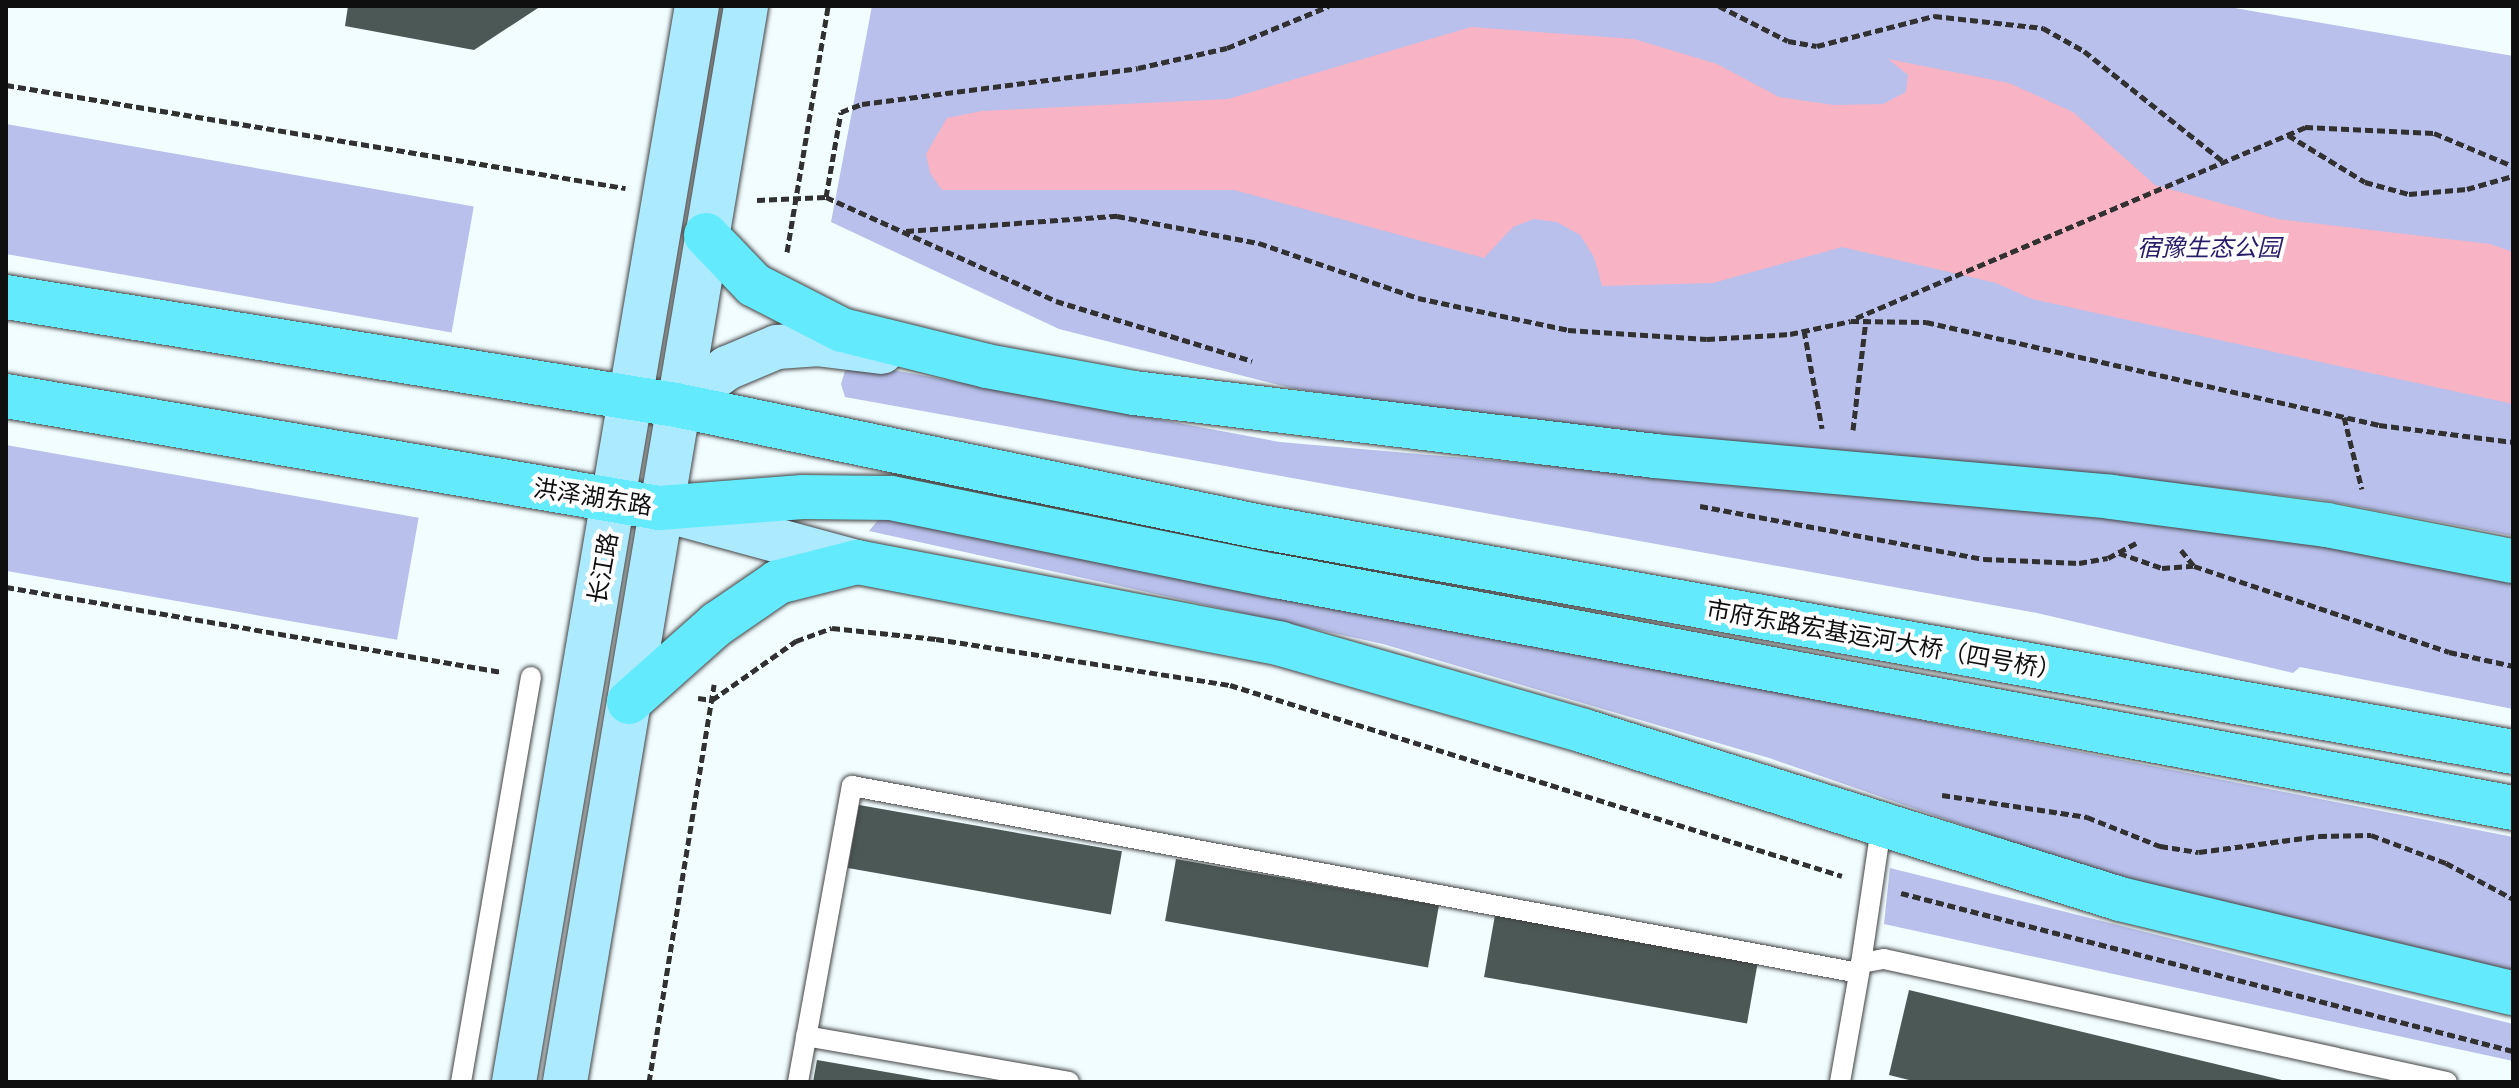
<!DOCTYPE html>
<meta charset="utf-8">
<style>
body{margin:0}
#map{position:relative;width:2519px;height:1088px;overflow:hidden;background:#f1fdff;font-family:"Playfair Display","Noto Sans SC",serif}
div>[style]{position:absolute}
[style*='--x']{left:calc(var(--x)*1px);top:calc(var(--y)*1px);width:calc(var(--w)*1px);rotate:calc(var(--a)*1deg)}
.green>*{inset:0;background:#b8c0eb;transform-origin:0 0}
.water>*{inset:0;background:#f8b3c5}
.building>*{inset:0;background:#4b5855;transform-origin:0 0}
.path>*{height:5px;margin-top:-2.5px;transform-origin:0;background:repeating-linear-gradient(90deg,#313131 0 8px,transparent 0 12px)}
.roads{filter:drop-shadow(0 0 2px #424242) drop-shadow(0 0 2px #424242)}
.lane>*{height:20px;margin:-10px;padding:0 10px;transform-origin:10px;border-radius:10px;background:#fff}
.secondary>*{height:44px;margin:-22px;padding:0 22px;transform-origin:22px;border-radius:22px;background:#aceaff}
.primary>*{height:44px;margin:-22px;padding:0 22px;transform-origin:22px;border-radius:22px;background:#63ebfd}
span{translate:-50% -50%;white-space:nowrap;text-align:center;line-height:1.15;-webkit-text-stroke:8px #fff;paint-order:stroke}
.park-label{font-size:24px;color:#281c6a;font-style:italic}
.street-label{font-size:24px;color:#0f0f0f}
.frame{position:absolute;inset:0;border:8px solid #0f0f0f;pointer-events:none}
</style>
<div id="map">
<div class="green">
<div style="clip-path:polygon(872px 6px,2223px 6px,2513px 56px,2513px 536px,2322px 500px,2150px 480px,1660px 445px,1291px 388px,1059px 329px,831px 222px)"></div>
<div style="left:6px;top:124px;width:475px;height:128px;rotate:10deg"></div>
<div style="clip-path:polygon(861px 364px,1280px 442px,2146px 517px,2358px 551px,2513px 584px,2513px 709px,2300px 667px,2293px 673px,2037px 613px,845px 397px,841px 384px,845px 371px)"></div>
<div style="left:6px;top:445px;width:419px;height:124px;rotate:10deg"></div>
<div style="clip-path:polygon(887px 509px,1478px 633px,2513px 837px,2513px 972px,2209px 901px,2054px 857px,1769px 758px,1383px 644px,869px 531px)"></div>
<div style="clip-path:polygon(1890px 868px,2513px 1024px,2513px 1061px,1884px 924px)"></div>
</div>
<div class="water">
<div style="clip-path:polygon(1471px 27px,1634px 39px,1717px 64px,1779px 97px,1834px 105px,1883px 104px,1906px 92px,1908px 75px,1888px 59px,2009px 83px,2073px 112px,2155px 185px,2278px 219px,2490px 244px,2513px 252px,2513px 404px,2032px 299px,1996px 283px,1842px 247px,1713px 283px,1602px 286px,1594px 257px,1580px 235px,1557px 222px,1534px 219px,1513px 227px,1484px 258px,1234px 190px,942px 190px,930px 173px,926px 154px,947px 118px,982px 111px,1228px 99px)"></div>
</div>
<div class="building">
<div style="clip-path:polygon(348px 6px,541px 6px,474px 50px,345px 26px)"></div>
<div style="left:859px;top:805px;width:267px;height:64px;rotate:10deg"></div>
<div style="left:1176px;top:859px;width:267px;height:63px;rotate:10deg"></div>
<div style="left:1495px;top:915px;width:267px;height:63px;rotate:10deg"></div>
<div style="clip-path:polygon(1909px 990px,2286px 1081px,2286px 1082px,1917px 1082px,1889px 1075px)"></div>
<div style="clip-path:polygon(817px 1060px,932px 1080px,932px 1082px,813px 1082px)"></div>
</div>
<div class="path">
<div style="--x:1719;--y:6;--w:77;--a:26.9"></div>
<div style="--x:1788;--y:41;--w:29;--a:10"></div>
<div style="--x:1817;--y:46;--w:121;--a:-14.4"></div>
<div style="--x:1934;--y:16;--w:110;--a:6.3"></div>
<div style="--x:2043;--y:28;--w:47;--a:29.3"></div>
<div style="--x:2084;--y:51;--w:177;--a:38.4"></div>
<div style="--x:6;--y:85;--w:628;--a:9.45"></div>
<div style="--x:2288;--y:135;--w:90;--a:31.4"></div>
<div style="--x:2365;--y:182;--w:46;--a:15.3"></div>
<div style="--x:2409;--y:194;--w:58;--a:-4.9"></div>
<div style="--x:2467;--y:189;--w:48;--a:-15.8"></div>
<div style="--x:826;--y:197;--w:86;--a:-80"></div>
<div style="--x:841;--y:112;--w:22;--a:-21"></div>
<div style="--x:862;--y:104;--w:278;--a:-7.4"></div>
<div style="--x:1138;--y:68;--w:91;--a:-12.7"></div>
<div style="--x:1227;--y:48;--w:110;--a:-22.4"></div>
<div style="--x:757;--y:200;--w:69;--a:-2.5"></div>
<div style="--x:826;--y:197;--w:252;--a:24.3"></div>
<div style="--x:1056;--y:301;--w:205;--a:17"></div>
<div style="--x:906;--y:231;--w:212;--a:-4.1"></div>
<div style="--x:1117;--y:216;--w:145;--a:10.8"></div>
<div style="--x:1259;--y:243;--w:168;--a:19.1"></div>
<div style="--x:1418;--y:298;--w:153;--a:12"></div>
<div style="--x:1568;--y:330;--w:139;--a:3.7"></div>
<div style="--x:1707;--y:339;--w:83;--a:-3.4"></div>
<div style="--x:1790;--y:334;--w:62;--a:-12"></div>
<div style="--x:1851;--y:321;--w:75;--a:0.8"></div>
<div style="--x:1926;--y:322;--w:465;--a:12.8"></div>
<div style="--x:2379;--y:425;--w:135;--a:7.2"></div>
<div style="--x:787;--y:252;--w:249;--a:-80.5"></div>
<div style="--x:1856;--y:318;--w:488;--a:-23"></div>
<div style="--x:2305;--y:127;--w:129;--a:2.7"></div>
<div style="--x:2434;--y:133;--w:86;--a:22.7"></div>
<div style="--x:1804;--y:330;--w:100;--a:79.6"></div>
<div style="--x:2344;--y:417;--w:74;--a:76"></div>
<div style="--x:1853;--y:430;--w:112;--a:-83.3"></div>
<div style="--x:1700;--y:506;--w:289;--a:10.6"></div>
<div style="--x:1984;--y:559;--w:95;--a:2.4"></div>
<div style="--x:2079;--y:563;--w:29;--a:-10"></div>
<div style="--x:2108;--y:558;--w:32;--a:-28"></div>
<div style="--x:2181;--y:550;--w:21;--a:51"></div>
<div style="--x:2194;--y:566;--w:269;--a:18.6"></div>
<div style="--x:2449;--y:652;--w:66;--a:12.3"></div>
<div style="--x:2119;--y:553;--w:46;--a:19.2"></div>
<div style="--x:2162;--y:568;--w:31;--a:-4"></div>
<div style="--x:6;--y:587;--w:503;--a:9.72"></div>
<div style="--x:698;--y:698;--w:14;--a:8"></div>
<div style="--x:712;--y:700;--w:103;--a:-35.1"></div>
<div style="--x:796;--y:641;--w:38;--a:-20"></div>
<div style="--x:832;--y:628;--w:105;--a:6"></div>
<div style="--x:936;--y:639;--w:298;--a:8.9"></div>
<div style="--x:1230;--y:685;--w:641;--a:17.33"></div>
<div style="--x:1942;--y:795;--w:147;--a:8.6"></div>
<div style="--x:2087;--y:817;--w:79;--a:21.7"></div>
<div style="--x:2160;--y:846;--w:39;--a:9"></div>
<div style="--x:2199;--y:852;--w:121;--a:-7.6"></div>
<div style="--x:2319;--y:836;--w:52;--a:-1.1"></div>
<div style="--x:2371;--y:835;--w:80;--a:20.5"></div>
<div style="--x:2446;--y:863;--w:76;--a:28.2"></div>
<div style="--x:1901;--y:893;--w:632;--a:14.48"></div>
<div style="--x:649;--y:1082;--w:403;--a:-80.7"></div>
</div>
<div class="roads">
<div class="lane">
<div style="--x:1861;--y:963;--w:137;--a:-81.6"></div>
<div style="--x:806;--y:1036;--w:267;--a:9.9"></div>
<div style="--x:461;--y:1082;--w:411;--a:-80.2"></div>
<div style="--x:798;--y:1082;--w:301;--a:-79.7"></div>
<div style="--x:852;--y:786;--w:1024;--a:10.52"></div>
<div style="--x:1840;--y:1082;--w:121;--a:-80"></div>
<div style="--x:1861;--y:963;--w:23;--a:-10"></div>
<div style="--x:1884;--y:959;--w:576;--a:12.32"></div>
</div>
<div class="secondary">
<div style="--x:676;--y:405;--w:63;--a:-36"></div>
<div style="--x:727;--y:368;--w:54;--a:-22.8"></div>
<div style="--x:777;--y:347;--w:39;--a:-4"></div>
<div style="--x:816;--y:344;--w:66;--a:6.9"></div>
<div style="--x:665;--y:510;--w:199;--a:15.2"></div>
<div style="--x:514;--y:1082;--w:1091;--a:-80.35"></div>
<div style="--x:565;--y:1082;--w:1091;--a:-80.45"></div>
</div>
<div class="primary">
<div style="--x:706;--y:235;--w:69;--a:46.2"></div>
<div style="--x:754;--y:285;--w:99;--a:27.1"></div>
<div style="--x:842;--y:330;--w:149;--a:13.9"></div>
<div style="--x:987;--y:366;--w:149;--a:10.4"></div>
<div style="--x:1134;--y:393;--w:525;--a:6.89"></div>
<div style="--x:1655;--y:456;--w:458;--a:5.1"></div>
<div style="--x:2111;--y:497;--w:218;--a:7.4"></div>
<div style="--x:2327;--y:525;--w:189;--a:11"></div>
<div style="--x:6;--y:297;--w:679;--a:9.16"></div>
<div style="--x:676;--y:405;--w:592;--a:11.78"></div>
<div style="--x:1256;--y:526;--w:1277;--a:10.19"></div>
<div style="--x:6;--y:396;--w:663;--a:9.73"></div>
<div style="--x:659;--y:508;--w:144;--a:-4.4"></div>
<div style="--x:803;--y:497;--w:88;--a:0.7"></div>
<div style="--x:891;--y:498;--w:393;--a:11.5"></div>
<div style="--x:1276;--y:576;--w:1259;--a:10.62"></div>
<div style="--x:629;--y:702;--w:118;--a:-41.6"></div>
<div style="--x:717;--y:624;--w:74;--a:-34.5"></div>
<div style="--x:778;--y:582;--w:81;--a:-14.2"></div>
<div style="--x:857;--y:562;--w:432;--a:10.9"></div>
<div style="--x:1281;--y:644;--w:315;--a:16"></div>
<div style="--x:1584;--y:731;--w:562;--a:17.4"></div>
<div style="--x:2120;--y:899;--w:404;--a:13.5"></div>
</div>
</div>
<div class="park-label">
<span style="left:2209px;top:247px">宿豫生态公园</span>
</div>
<div class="street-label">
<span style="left:593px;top:496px;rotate:9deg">洪泽湖东路</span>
<span style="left:602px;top:568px;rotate:-80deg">长江路</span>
<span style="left:1884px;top:639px;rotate:10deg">市府东路宏基运河大桥（四号桥）</span>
</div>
<div class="frame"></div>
</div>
